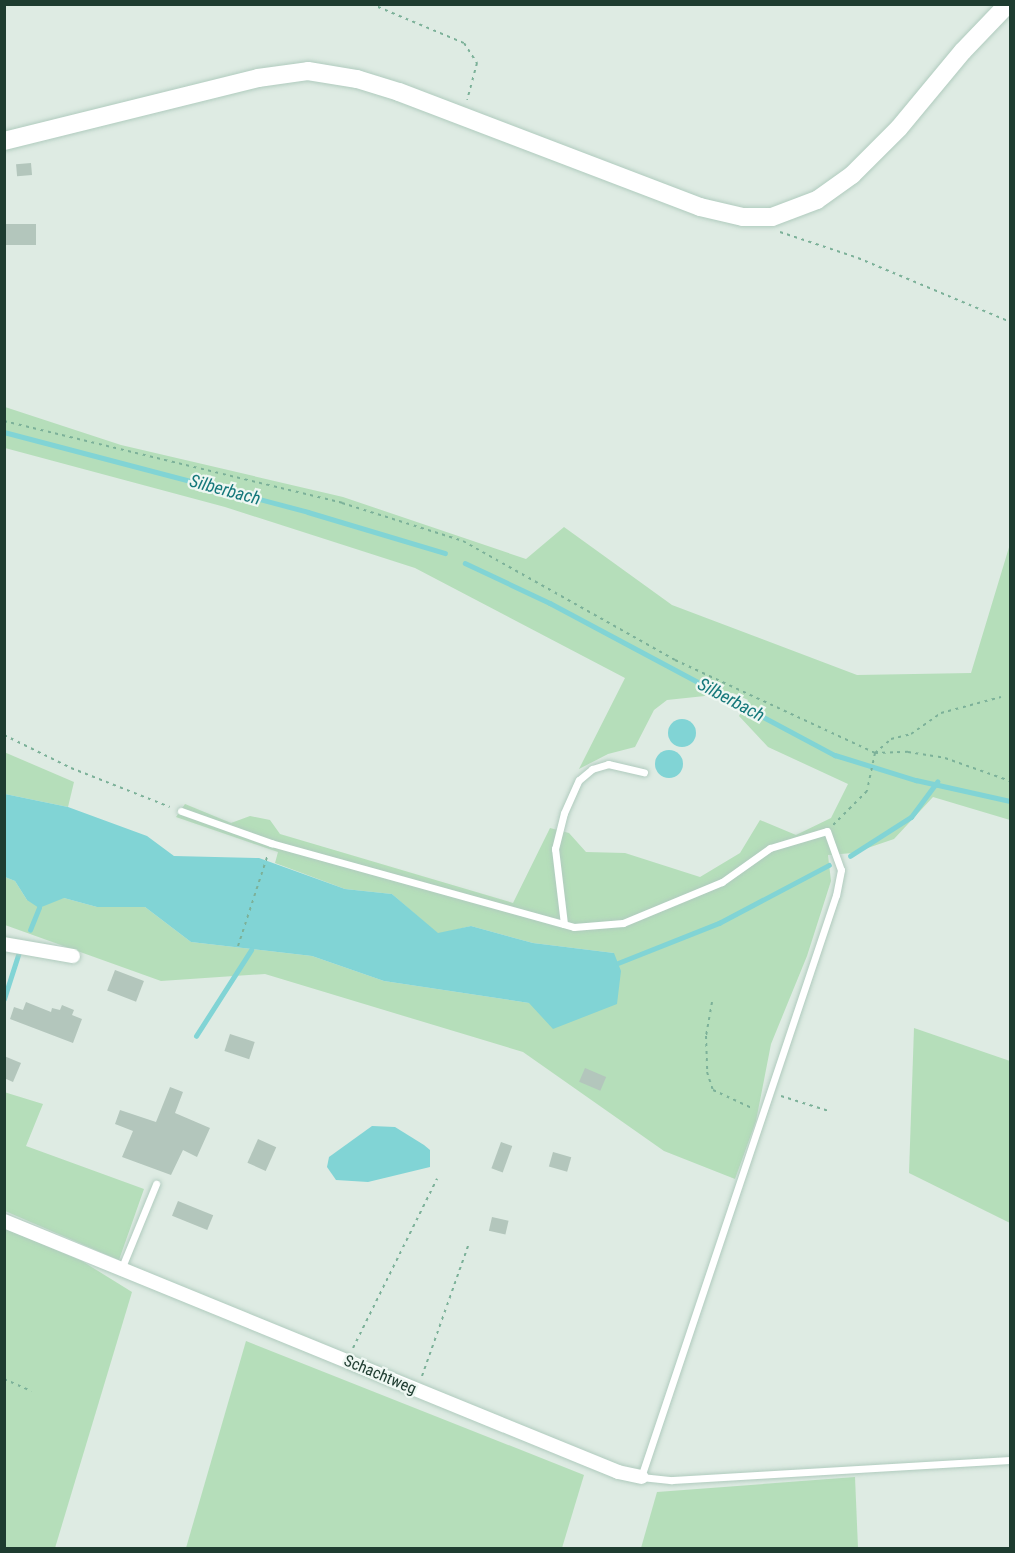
<!DOCTYPE html>
<style>
body{margin:0}
#map{position:relative;width:1015px;height:1553px;overflow:hidden;background:#deebe3;font-family:"Roboto Condensed",sans-serif}
div>[style]{position:absolute}
[style*='--x']{left:calc(var(--x)*1px);top:calc(var(--y)*1px);width:calc(var(--w)*1px);rotate:calc(var(--a)*1deg)}
.green>*{inset:0;background:#b5deba}
.water>*{inset:0;background:#81d4d5}
.round{border-radius:50%}
.stream>*{height:4.5px;margin:-2.25px;padding:0 2.25px;transform-origin:2.25px;border-radius:2.25px;background:#81d4d5}
.building>*{inset:0;background:#b3c6bc;transform-origin:0 0}
.path>*{height:2px;margin-top:-1px;transform-origin:0;background:repeating-linear-gradient(90deg,#7cb199 0 3px,transparent 0 7.5px)}
.roads{filter:drop-shadow(0 0 2px #b0cbbe) drop-shadow(0 0 2px #b0cbbe)}
.lane>*{height:7px;margin:-3.5px;padding:0 3.5px;transform-origin:3.5px;border-radius:3.5px;background:#fff}
.street>*{height:14px;margin:-7px;padding:0 7px;transform-origin:7px;border-radius:7px;background:#fff}
.secondary>*{height:18px;margin:-9px;padding:0 9px;transform-origin:9px;border-radius:9px;background:#fff}
span{translate:-50% -50%;white-space:nowrap;text-align:center;line-height:1.15;-webkit-text-stroke:4.5px #eef7f2;paint-order:stroke}
.street-label{font-size:16px;color:#1e3c30}
.water-label{font-size:18px;color:#15787b;font-style:italic}
.frame{position:absolute;inset:0;border:6px solid #1e3c30;pointer-events:none}
</style>
<div id="map">
<div class="green">
<div style="clip-path:polygon(5px 407px,121px 445px,343px 497px,526px 559px,564px 527px,672px 605px,857px 675px,971px 673px,1010px 544px,1010px 820px,933px 797px,894px 839px,853px 853px,828px 855px,831px 881px,807px 956px,771px 1044px,756px 1121px,735px 1179px,664px 1151px,523px 1052px,265px 974px,161px 981px,5px 925px,5px 877px,15px 881px,27px 900px,64px 898px,97px 907px,145px 907px,191px 942px,312px 956px,384px 981px,529px 1003px,614px 953px,533px 943px,471px 926px,438px 934px,392px 894px,345px 889px,275px 863px,278px 852px,176px 817px,185px 804px,231px 823px,250px 816px,270px 820px,280px 834px,513px 903px,550px 828px,569px 833px,586px 852px,625px 853px,700px 877px,740px 853px,760px 820px,796px 835px,831px 818px,848px 784px,768px 747px,739px 716px,748px 700px,733px 693px,667px 700px,654px 710px,635px 747px,608px 754px,579px 769px,625px 678px,415px 568px,225px 507px,5px 448px)"></div>
<div style="clip-path:polygon(4px 752px,74px 782px,68px 807px,5px 794px)"></div>
<div style="clip-path:polygon(914px 1028px,1010px 1061px,1010px 1223px,909px 1173px)"></div>
<div style="clip-path:polygon(4px 1092px,43px 1104px,26px 1146px,144px 1189px,119px 1260px,5px 1211px)"></div>
<div style="clip-path:polygon(4px 1228px,82px 1261px,132px 1292px,55px 1548px,5px 1548px)"></div>
<div style="clip-path:polygon(246px 1341px,584px 1475px,562px 1548px,186px 1548px)"></div>
<div style="clip-path:polygon(855px 1477px,858px 1548px,641px 1548px,657px 1492px)"></div>
</div>
<div class="water">
<div class="round" style="left:668px;top:719px;width:28px;height:28px"></div>
<div class="round" style="left:655px;top:750px;width:28px;height:28px"></div>
<div style="clip-path:polygon(5px 794px,68px 807px,147px 836px,174px 856px,259px 858px,345px 889px,392px 894px,438px 933px,471px 926px,533px 943px,614px 953px,621px 971px,617px 1004px,553px 1029px,529px 1003px,384px 981px,312px 956px,191px 942px,145px 907px,97px 907px,64px 898px,39px 908px,27px 900px,15px 881px,5px 877px)"></div>
<div style="clip-path:polygon(372px 1126px,395px 1127px,424px 1145px,430px 1150px,430px 1167px,368px 1182px,336px 1180px,327px 1167px,329px 1157px)"></div>
</div>
<div class="stream">
<div style="--x:4;--y:432;--w:314;--a:14.7"></div>
<div style="--x:308;--y:512;--w:143;--a:16.7"></div>
<div style="--x:465;--y:563;--w:94;--a:25.2"></div>
<div style="--x:550;--y:603;--w:323;--a:28.1"></div>
<div style="--x:835;--y:755;--w:85;--a:17.2"></div>
<div style="--x:916;--y:780;--w:96;--a:12.6"></div>
<div style="--x:850;--y:856;--w:72;--a:-32.6"></div>
<div style="--x:911;--y:817;--w:44;--a:-53.4"></div>
<div style="--x:30;--y:930;--w:24;--a:-68"></div>
<div style="--x:618;--y:963;--w:109;--a:-21.6"></div>
<div style="--x:719;--y:923;--w:124;--a:-27.8"></div>
<div style="--x:4;--y:999;--w:49;--a:-72.3"></div>
<div style="--x:196;--y:1036;--w:102;--a:-57.4"></div>
</div>
<div class="building">
<div style="left:31px;top:163px;width:12px;height:15px;rotate:85deg"></div>
<div style="left:36px;top:224px;width:21px;height:32px;rotate:90deg"></div>
<div style="left:115px;top:970px;width:31px;height:22px;rotate:21deg"></div>
<div style="clip-path:polygon(26px 1002px,51px 1012px,52px 1008px,60px 1010px,62px 1005px,74px 1010px,72px 1015px,82px 1019px,73px 1043px,10px 1019px,14px 1007px,23px 1010px)"></div>
<div style="left:230px;top:1034px;width:26px;height:18px;rotate:18deg"></div>
<div style="clip-path:polygon(4px 1056px,21px 1063px,13px 1082px,4px 1078px)"></div>
<div style="left:585px;top:1068px;width:23px;height:15px;rotate:23deg"></div>
<div style="clip-path:polygon(170px 1087px,183px 1092px,175px 1113px,210px 1128px,197px 1157px,183px 1150px,171px 1175px,122px 1157px,133px 1131px,115px 1124px,120px 1110px,156px 1122px)"></div>
<div style="left:258px;top:1139px;width:20px;height:26px;rotate:24deg"></div>
<div style="left:501px;top:1142px;width:12px;height:28px;rotate:20deg"></div>
<div style="left:553px;top:1152px;width:19px;height:15px;rotate:16deg"></div>
<div style="left:178px;top:1201px;width:38px;height:16px;rotate:22deg"></div>
<div style="left:492px;top:1217px;width:17px;height:14px;rotate:13deg"></div>
</div>
<div class="path">
<div style="--x:371;--y:4;--w:101;--a:22.8"></div>
<div style="--x:464;--y:43;--w:24;--a:57"></div>
<div style="--x:477;--y:63;--w:38;--a:105"></div>
<div style="--x:780;--y:232;--w:82;--a:18.4"></div>
<div style="--x:858;--y:258;--w:165;--a:22.8"></div>
<div style="--x:4;--y:421;--w:348;--a:13.6"></div>
<div style="--x:342;--y:503;--w:127;--a:17.4"></div>
<div style="--x:463;--y:541;--w:243;--a:29.3"></div>
<div style="--x:675;--y:660;--w:221;--a:24.9"></div>
<div style="--x:875;--y:753;--w:39;--a:102"></div>
<div style="--x:867;--y:791;--w:48;--a:135"></div>
<div style="--x:4;--y:735;--w:75;--a:26.2"></div>
<div style="--x:71;--y:768;--w:106;--a:21.5"></div>
<div style="--x:875;--y:753;--w:21;--a:-41"></div>
<div style="--x:891;--y:739;--w:21;--a:-14"></div>
<div style="--x:911;--y:734;--w:37;--a:-35"></div>
<div style="--x:941;--y:713;--w:62;--a:-14.9"></div>
<div style="--x:875;--y:753;--w:33;--a:-2"></div>
<div style="--x:908;--y:752;--w:37;--a:9"></div>
<div style="--x:945;--y:758;--w:69;--a:19.5"></div>
<div style="--x:238;--y:946;--w:97;--a:-71.9"></div>
<div style="--x:712;--y:1002;--w:35;--a:100"></div>
<div style="--x:706;--y:1036;--w:36;--a:88"></div>
<div style="--x:707;--y:1072;--w:19;--a:72"></div>
<div style="--x:713;--y:1090;--w:43;--a:24.8"></div>
<div style="--x:781;--y:1096;--w:50;--a:17.4"></div>
<div style="--x:353;--y:1348;--w:189;--a:-63.6"></div>
<div style="--x:422;--y:1376;--w:138;--a:-70.5"></div>
<div style="--x:4;--y:1379;--w:30;--a:24"></div>
</div>
<div class="roads">
<div class="lane">
<div style="--x:181;--y:811;--w:96;--a:19.6"></div>
<div style="--x:271;--y:843;--w:314;--a:15.5"></div>
<div style="--x:574;--y:927;--w:49;--a:-4.7"></div>
<div style="--x:623;--y:923;--w:107;--a:-22.5"></div>
<div style="--x:722;--y:882;--w:59;--a:-35.3"></div>
<div style="--x:770;--y:848;--w:59;--a:-16.6"></div>
<div style="--x:827;--y:831;--w:41;--a:70.3"></div>
<div style="--x:841;--y:870;--w:25;--a:101"></div>
<div style="--x:836;--y:895;--w:614;--a:108.52"></div>
<div style="--x:641;--y:1477;--w:31;--a:6"></div>
<div style="--x:672;--y:1480;--w:339;--a:-3.4"></div>
<div style="--x:564;--y:924;--w:76;--a:-96.8"></div>
<div style="--x:555;--y:849;--w:37;--a:-76"></div>
<div style="--x:564;--y:813;--w:36;--a:-66"></div>
<div style="--x:579;--y:780;--w:17;--a:-40"></div>
<div style="--x:592;--y:769;--w:17;--a:-17"></div>
<div style="--x:608;--y:764;--w:37;--a:13"></div>
<div style="--x:122;--y:1267;--w:90;--a:-67.7"></div>
</div>
<div class="street">
<div style="--x:4;--y:944;--w:70;--a:9.9"></div>
<div style="--x:4;--y:1221;--w:663;--a:22.23"></div>
<div style="--x:618;--y:1472;--w:24;--a:12"></div>
</div>
<div class="secondary">
<div style="--x:4;--y:141;--w:262;--a:-13.9"></div>
<div style="--x:258;--y:78;--w:50;--a:-8"></div>
<div style="--x:308;--y:71;--w:50;--a:9.3"></div>
<div style="--x:357;--y:79;--w:44;--a:17.2"></div>
<div style="--x:399;--y:92;--w:322;--a:20.9"></div>
<div style="--x:700;--y:207;--w:44;--a:13.1"></div>
<div style="--x:743;--y:217;--w:29;--a:0"></div>
<div style="--x:772;--y:217;--w:48;--a:-20.7"></div>
<div style="--x:817;--y:200;--w:43;--a:-35.5"></div>
<div style="--x:852;--y:175;--w:66;--a:-45"></div>
<div style="--x:899;--y:128;--w:100;--a:-50.3"></div>
<div style="--x:963;--y:51;--w:65;--a:-46.2"></div>
</div>
</div>
<div class="street-label">
<span style="left:380px;top:1375px;rotate:23deg">Schachtweg</span>
</div>
<div class="water-label">
<span style="left:225px;top:490px;rotate:15deg">Silberbach</span>
<span style="left:731px;top:700px;rotate:28deg">Silberbach</span>
</div>
<div class="frame"></div>
</div>
